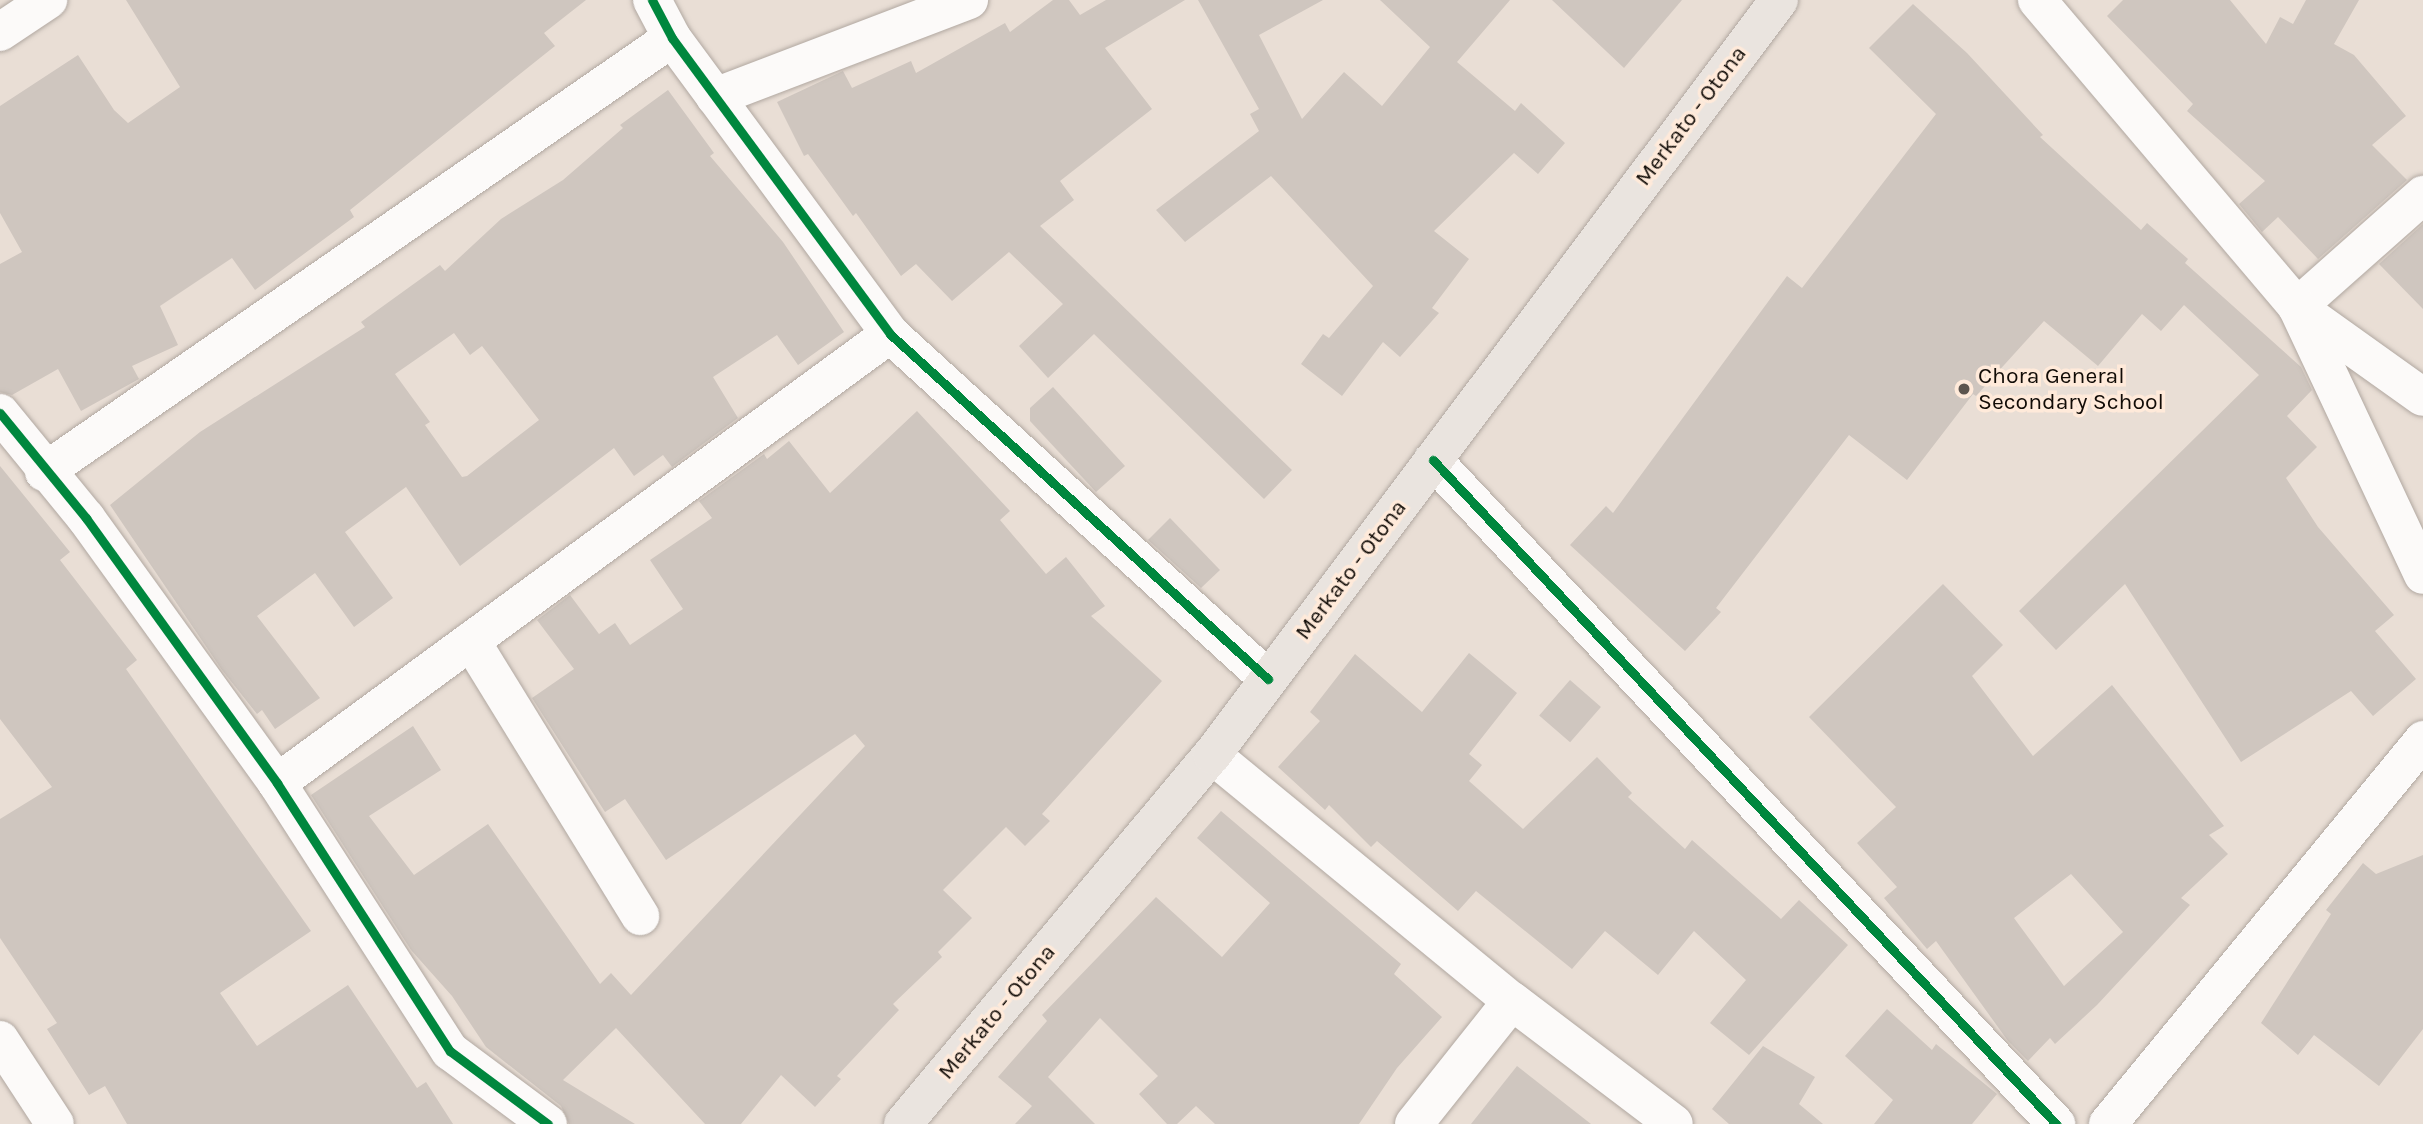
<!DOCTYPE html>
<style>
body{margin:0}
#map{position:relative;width:2423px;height:1124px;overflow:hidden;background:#e9ded5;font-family:Karla,sans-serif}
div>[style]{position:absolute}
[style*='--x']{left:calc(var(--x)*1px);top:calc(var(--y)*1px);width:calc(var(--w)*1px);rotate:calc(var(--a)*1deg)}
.building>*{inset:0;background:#cfc6bf;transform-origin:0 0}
.roads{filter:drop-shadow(0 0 2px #b1a8a1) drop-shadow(0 0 2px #b1a8a1)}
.minor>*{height:38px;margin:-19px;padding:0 19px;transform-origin:19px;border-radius:19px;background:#fcfaf9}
.tertiary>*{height:38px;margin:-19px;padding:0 19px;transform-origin:19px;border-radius:19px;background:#fcfaf9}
.secondary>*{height:38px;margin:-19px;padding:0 19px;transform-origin:19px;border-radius:19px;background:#fcfaf9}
.primary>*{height:38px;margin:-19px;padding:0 19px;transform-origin:19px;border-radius:19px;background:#eae4df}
.cycleway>*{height:9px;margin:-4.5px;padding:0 4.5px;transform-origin:4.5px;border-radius:4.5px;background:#00873e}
.dots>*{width:19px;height:19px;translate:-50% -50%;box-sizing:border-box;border:4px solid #ffeada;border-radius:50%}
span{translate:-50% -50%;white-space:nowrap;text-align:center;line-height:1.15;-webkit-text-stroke:7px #ffeada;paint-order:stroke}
.street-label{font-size:23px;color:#110b06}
.poi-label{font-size:23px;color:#110b06}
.left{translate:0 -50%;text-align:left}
</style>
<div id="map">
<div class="building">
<div style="clip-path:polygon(126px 0,586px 0,544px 33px,555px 46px,350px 210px,354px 217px,255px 290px,232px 258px,160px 306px,178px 345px,132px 366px,139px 379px,81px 411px,58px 369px,12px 395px,0 392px,0 264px,22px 252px,0 213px,0 106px,78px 55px,114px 110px,128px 123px,180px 87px)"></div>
<div style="clip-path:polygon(1053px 0,1069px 0,1080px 15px,1106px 0,1185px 0,1105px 48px,1152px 109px,1060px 181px,1074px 200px,1040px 226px,1292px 470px,1264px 499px,1094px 334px,1048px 378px,1019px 346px,1063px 304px,1009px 252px,952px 301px,916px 264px,901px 276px,856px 213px,853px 216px,808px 154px,804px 156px,777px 102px,843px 71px,852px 88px,911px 61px,916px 73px,1005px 23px,1010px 32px)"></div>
<div style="clip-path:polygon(1198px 0,1323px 0,1259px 35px,1302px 119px,1344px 72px,1382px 106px,1430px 47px,1380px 0,1510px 0,1457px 62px,1515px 111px,1521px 103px,1565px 143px,1538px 174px,1514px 153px,1434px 231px,1469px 259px,1432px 308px,1439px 313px,1400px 357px,1383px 342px,1342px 396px,1301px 364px,1323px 334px,1329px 338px,1373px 286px,1271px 176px,1185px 242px,1156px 210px,1259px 131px,1250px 114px,1259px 109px)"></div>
<div style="clip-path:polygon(1552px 0,1682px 0,1624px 68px)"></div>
<div style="clip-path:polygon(2123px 0,2230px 0,2266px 44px,2280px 17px,2293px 24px,2306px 0,2359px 0,2334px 44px,2354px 55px,2406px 116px,2372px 145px,2407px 180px,2318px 259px,2278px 217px,2262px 232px,2239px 204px,2265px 181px,2187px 111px,2193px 104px,2107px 16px)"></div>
<div style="clip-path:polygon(1913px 4px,1967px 53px,2043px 135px,2040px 137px,2141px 230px,2147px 223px,2188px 259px,2185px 263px,2301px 367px,2312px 390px,2287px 416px,2317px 447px,2286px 478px,2318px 527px,2394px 615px,2375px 631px,2416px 679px,2373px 716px,2351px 691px,2241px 762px,2125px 584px,2056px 650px,2019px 611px,2259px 375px,2184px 305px,2161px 331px,2142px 314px,2098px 366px,2044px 321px,1976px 396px,1973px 394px,1907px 480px,1849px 435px,1716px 608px,1721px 612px,1685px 651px,1570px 545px,1606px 506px,1613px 513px,1787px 276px,1802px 288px,1936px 114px,1869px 48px)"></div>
<div style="clip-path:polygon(evenodd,668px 90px,714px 153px,710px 156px,783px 242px,844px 332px,798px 365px,777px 335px,713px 377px,738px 418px,672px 467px,663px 455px,634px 476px,614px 448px,460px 566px,406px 487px,345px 532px,393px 598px,354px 627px,315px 573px,257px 616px,320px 698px,275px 729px,262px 710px,257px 714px,222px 670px,110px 505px,200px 432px,365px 327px,361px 322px,440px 265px,445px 271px,501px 219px,563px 180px,623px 128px,620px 125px,668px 90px,454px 333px,470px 355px,482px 346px,539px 420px,467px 476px,462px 477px,425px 425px,430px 422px,395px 374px,454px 333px)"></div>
<div style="clip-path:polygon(2423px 224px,2423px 309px,2379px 264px)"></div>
<div style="clip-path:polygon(1053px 387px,1125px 466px,1096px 492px,1030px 421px,1030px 408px)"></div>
<div style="clip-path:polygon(917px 411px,1010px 511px,1000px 520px,1046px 574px,1066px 557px,1105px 606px,1091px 616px,1162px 681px,1042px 814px,1050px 821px,1025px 846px,1006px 827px,943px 890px,972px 918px,938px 952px,942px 957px,893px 1004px,899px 1010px,837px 1076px,841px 1079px,815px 1107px,781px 1075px,741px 1124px,705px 1124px,616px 1028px,563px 1080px,635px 1124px,569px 1124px,561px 1106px,486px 1047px,452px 996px,411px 950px,311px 795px,413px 726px,441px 770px,369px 816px,414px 875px,488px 824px,600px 984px,611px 973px,631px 995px,865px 746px,855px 734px,666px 860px,625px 799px,605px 812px,532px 698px,574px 669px,537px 620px,570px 595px,599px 634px,615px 623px,630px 645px,683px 609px,650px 560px,712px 518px,699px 501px,764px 454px,767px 459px,789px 441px,830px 493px)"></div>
<div style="clip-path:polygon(0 466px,70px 552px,60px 560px,137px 660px,126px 669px,311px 931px,220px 993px,257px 1046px,348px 985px,417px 1088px,426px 1082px,453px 1124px,127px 1124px,105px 1086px,89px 1095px,47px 1029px,57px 1023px,0 938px,0 819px,52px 787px,0 719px)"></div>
<div style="clip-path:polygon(1170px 518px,1220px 570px,1201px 588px,1148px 540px)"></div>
<div style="clip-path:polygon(evenodd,1943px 584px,2003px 645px,1972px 676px,2033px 756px,2112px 685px,2224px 826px,2209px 835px,2228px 854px,2181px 898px,2190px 905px,2097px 1005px,2055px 1044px,2050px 1038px,2028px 1061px,2008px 1041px,1936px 941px,1927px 949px,1884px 898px,1897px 887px,1857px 843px,1896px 807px,1809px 717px,1943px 584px,2071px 874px,2123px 932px,2064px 986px,2014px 918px,2071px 874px)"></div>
<div style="clip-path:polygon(1469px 653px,1517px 693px,1469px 754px,1482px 765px,1469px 781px,1523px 829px,1597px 757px,1632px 793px,1628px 797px,1685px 849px,1692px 840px,1781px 919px,1799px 900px,1848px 945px,1749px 1055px,1710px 1023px,1746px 980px,1694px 931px,1658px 975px,1605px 931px,1572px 969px,1476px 891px,1458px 911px,1377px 841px,1371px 847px,1329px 805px,1325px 810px,1278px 767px,1320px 721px,1310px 712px,1355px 654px,1422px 712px)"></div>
<div style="left:1570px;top:680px;width:41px;height:47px;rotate:41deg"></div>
<div style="clip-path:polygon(1221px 811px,1401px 964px,1394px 974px,1442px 1017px,1397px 1068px,1359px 1124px,1215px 1124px,1196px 1106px,1177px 1124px,1167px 1124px,1139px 1094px,1158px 1076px,1100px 1018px,1048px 1077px,1095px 1124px,1015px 1124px,1032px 1106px,998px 1077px,1047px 1021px,1042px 1015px,1156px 897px,1222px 957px,1270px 903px,1197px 838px)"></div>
<div style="clip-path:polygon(2423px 855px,2423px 1029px,2379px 1086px,2314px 1035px,2298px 1055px,2261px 1023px,2331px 914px,2326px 910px,2363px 863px,2376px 874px)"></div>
<div style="clip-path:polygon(1887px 1009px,1932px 1050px,1936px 1044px,1997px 1094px,1972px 1124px,1874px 1124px,1893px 1100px,1845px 1056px)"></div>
<div style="clip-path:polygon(1763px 1046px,1815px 1077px,1799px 1104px,1823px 1124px,1729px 1124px,1712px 1109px)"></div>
<div style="clip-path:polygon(1517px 1066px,1591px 1124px,1471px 1124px)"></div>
</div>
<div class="roads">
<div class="minor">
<div style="--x:652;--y:0;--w:43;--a:62.2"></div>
<div style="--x:672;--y:38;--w:368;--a:53.6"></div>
<div style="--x:890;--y:334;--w:512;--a:42.39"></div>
<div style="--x:0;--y:32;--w:58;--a:-33.7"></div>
<div style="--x:715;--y:97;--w:272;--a:-20.9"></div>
<div style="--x:2297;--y:307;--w:169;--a:-41.6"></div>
<div style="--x:0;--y:413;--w:136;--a:50.7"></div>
<div style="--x:86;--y:518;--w:327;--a:54.2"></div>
<div style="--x:277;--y:783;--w:319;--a:57.2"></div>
<div style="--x:450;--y:1051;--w:122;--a:36.7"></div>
<div style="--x:1433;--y:460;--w:911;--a:46.82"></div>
<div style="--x:44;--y:472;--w:763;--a:-34.65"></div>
<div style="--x:471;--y:641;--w:323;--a:58.4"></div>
<div style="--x:1212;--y:755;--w:388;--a:39.4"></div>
<div style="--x:1512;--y:1001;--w:203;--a:37.2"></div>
<div style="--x:277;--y:783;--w:760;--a:-36.22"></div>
<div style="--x:1414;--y:1124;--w:157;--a:-51.5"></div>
<div style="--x:2108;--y:1124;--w:497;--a:-50.6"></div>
</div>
<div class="tertiary">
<div style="--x:2037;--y:0;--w:402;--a:49.7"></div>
<div style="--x:2297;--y:307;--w:296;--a:64.8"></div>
<div style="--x:2298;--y:308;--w:153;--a:35.5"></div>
</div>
<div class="secondary">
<div style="--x:0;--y:1040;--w:100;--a:56.8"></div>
</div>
<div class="primary">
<div style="--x:903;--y:1124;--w:481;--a:-50.1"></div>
<div style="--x:1212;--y:755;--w:944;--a:-53.09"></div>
</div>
</div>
<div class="cycleway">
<div style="--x:652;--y:0;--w:43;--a:62.2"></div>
<div style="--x:672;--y:38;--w:368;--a:53.6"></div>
<div style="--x:890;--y:334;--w:512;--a:42.39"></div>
<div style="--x:0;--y:413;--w:136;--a:50.7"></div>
<div style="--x:86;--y:518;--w:327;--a:54.2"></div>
<div style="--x:277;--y:783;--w:319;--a:57.2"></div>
<div style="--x:450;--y:1051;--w:122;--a:36.7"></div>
<div style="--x:1433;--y:460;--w:911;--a:46.82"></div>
</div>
<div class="dots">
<div style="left:1964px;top:389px;background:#5d554e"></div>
</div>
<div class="street-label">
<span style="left:1691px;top:116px;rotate:-53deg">Merkato - Otona</span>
<span style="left:1351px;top:570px;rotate:-53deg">Merkato - Otona</span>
<span style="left:997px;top:1012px;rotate:-50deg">Merkato - Otona</span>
</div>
<div class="poi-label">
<span class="left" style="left:1978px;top:389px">Chora General<br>Secondary School</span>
</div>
</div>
